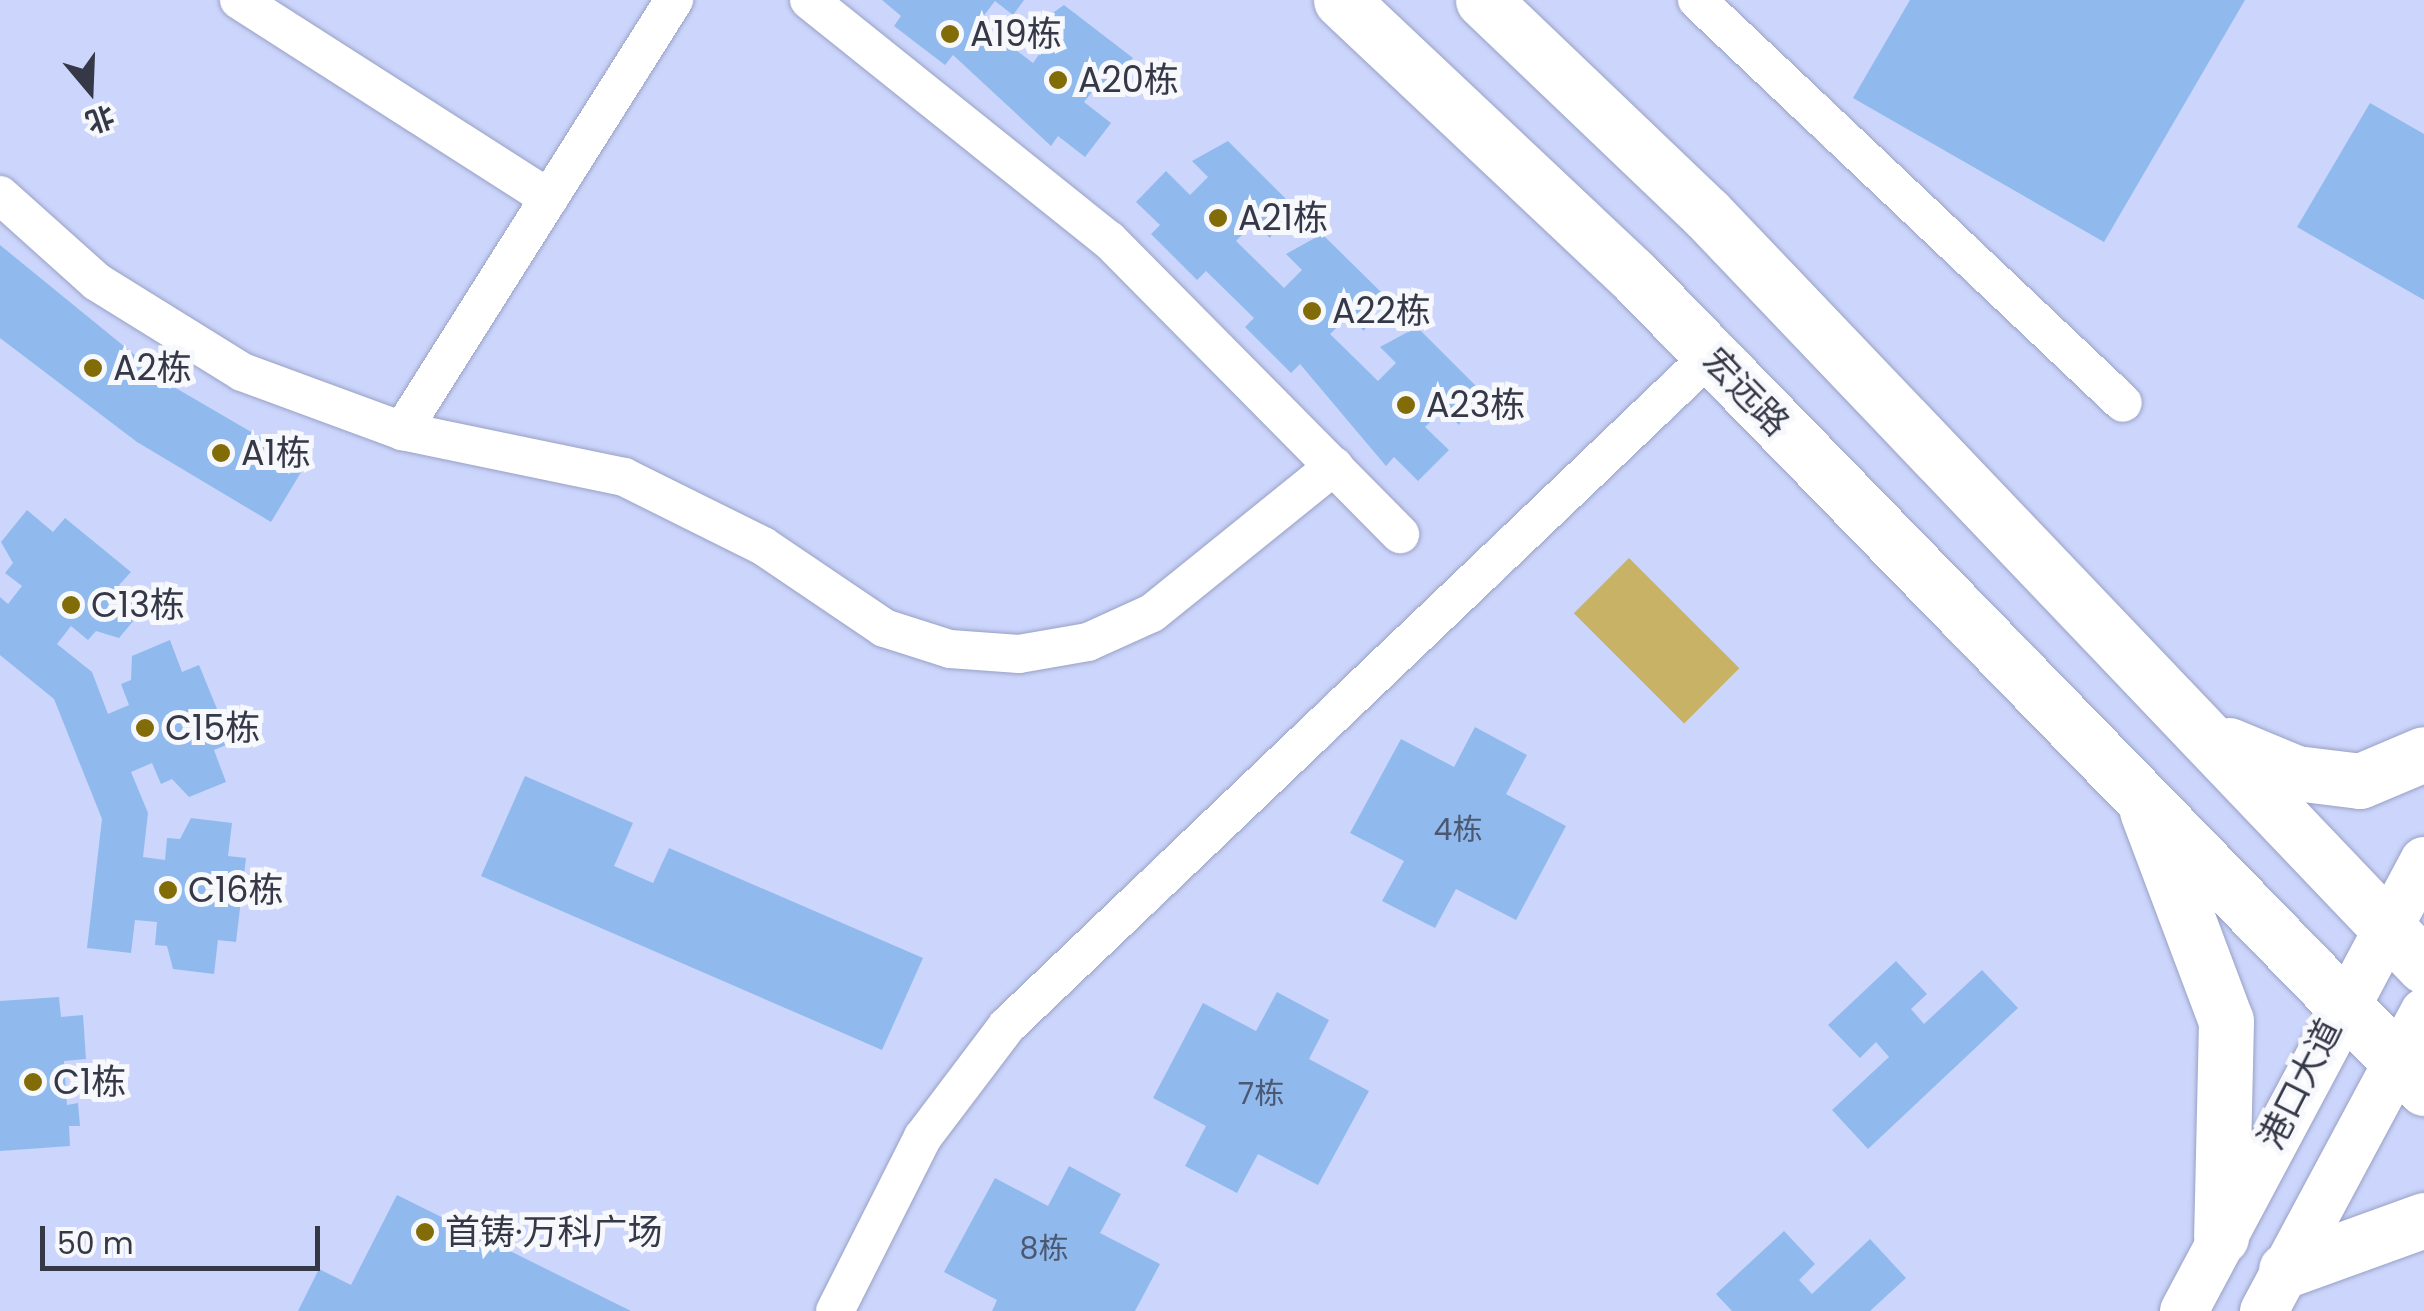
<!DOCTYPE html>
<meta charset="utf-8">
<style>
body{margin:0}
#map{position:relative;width:2424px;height:1311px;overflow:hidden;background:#ccd5fb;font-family:Poppins,"Noto Sans SC",sans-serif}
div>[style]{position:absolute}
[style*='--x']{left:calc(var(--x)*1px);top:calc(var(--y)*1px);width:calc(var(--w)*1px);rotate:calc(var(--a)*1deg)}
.green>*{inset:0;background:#c7b265;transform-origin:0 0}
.building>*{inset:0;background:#90baee}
.roads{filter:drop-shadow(0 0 2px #98a1c5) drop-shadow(0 0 2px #98a1c5)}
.minor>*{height:38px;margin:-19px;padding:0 19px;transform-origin:19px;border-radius:19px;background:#fff}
.major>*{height:48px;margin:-24px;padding:0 24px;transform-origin:24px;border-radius:24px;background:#fff}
.highway>*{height:55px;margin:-27.5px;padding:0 27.5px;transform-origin:27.5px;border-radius:27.5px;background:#fff}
.dots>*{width:28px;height:28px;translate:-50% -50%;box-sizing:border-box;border:5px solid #f7f8fc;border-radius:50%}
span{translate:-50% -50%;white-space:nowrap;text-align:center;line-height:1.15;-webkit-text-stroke:10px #f7f8fc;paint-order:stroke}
.number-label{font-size:30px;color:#4c5871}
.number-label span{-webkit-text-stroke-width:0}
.poi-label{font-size:35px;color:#353847}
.left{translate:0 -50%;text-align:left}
.street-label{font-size:35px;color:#353847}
.north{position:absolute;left:40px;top:40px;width:100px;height:100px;-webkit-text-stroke:8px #f7f8fc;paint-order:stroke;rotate:161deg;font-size:28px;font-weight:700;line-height:40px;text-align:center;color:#353847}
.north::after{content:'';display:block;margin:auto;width:35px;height:45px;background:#353847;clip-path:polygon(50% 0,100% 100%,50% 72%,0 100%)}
.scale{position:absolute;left:40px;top:1226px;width:280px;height:45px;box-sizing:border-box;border:5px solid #353847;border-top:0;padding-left:12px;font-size:30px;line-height:35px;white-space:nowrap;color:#353847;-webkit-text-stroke:8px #f7f8fc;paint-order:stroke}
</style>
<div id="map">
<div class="green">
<div style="left:1629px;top:558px;width:156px;height:78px;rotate:45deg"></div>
</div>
<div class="building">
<div style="clip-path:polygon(882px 0,1024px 0,1013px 15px,995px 1px,979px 22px,1033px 63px,1048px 42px,1030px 29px,1064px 5px,1133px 58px,1123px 71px,1132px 77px,1118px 96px,1100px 82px,1084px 102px,1111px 123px,1085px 157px,1058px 136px,1051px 146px,953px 55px,945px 65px,894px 26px,901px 16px)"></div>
<div style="clip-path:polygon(1910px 0,2245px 0,2104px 242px,1853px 98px)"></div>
<div style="clip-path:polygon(2370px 103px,2424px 134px,2424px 300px,2297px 227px)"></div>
<div style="clip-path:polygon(1228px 141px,1290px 203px,1270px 238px,1254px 223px,1236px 241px,1284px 288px,1302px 270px,1286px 254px,1322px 234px,1384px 295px,1364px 331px,1349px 316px,1330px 334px,1378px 381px,1396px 363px,1380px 347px,1417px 327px,1479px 389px,1459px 425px,1443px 409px,1425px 427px,1449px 450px,1418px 481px,1394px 457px,1386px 466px,1300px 364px,1291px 373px,1245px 327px,1254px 318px,1206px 271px,1197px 280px,1151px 234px,1160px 225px,1136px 202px,1166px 171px,1190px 195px,1208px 177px,1192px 161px)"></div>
<div style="clip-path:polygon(0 245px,174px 387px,306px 464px,271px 522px,137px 442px,0 338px)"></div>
<div style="clip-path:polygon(27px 510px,53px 532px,65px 518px,131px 572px,119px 585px,145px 607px,119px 638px,96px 631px,88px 640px,71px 626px,57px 644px,92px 672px,108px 714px,129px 705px,121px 684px,131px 680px,132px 656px,170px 640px,182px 672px,199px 665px,231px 743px,214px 750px,226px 782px,189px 797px,172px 779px,161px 784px,152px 763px,131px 772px,148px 813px,143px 857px,165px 860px,167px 838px,180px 839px,191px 818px,232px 823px,228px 856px,246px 858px,236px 942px,218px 940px,214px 974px,173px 969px,167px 946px,155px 945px,157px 922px,135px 920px,131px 953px,87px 948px,102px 819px,54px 699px,0 655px,0 597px,8px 604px,22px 586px,5px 573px,13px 563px,1px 542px)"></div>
<div style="clip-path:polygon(1475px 727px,1527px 755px,1506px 794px,1566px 826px,1516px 920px,1456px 889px,1435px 928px,1382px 901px,1404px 861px,1350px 833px,1401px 739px,1454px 767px)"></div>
<div style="clip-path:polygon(525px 776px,633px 823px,614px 866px,653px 883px,669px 848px,923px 958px,882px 1050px,481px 876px)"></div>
<div style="clip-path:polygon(1896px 961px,1927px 994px,1911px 1009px,1924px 1024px,1982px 970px,2018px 1008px,1868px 1149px,1832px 1110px,1889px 1057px,1876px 1042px,1860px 1058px,1828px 1025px)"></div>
<div style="clip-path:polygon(1277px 992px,1329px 1020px,1309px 1059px,1369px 1091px,1318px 1185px,1258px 1154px,1237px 1193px,1185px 1166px,1206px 1126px,1153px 1098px,1203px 1003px,1256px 1031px)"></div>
<div style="clip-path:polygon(59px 997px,61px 1017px,83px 1015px,86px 1059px,64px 1061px,67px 1105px,78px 1103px,80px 1126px,69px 1126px,70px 1146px,0 1151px,0 1001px)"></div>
<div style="clip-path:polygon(1069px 1166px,1121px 1194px,1100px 1233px,1160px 1264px,1135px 1311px,992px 1311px,997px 1300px,944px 1272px,995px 1178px,1048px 1206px)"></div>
<div style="clip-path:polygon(397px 1195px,631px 1311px,298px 1311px,319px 1269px,351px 1285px)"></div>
<div style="clip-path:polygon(1784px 1231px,1815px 1264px,1799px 1280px,1812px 1294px,1870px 1239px,1906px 1278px,1870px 1311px,1732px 1311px,1716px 1294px)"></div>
</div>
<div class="roads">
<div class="minor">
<div style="--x:239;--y:0;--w:368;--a:32.6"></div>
<div style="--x:809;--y:0;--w:384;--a:38.7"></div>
<div style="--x:1109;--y:240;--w:414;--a:45.3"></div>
<div style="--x:1697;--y:0;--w:586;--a:43.41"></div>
<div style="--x:0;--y:195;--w:130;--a:41.9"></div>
<div style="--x:97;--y:282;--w:171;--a:31.8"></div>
<div style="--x:242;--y:372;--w:171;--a:20.2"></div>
<div style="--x:402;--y:431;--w:227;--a:11.7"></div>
<div style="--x:624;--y:477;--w:155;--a:26.4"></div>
<div style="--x:763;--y:546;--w:146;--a:34.1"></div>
<div style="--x:884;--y:628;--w:69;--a:17.7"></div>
<div style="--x:950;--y:649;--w:69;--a:4.1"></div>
<div style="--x:1019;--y:654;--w:70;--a:-9.9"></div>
<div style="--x:1088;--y:642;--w:70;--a:-24.4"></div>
<div style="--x:1152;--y:613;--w:234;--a:-38.9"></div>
<div style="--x:402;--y:431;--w:510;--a:-57.74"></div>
<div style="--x:835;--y:1311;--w:195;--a:-63.2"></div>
<div style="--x:923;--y:1137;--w:139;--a:-52.9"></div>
<div style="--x:1007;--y:1026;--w:973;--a:-43.63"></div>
</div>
<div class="major">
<div style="--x:2184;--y:1311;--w:510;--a:-61.93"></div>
<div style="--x:2264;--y:1311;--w:339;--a:-61.8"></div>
</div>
<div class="highway">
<div style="--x:1341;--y:0;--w:400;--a:43.3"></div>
<div style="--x:1632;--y:274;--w:1136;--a:45.78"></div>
<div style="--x:1483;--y:0;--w:308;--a:43.7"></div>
<div style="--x:1706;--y:213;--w:1040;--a:46.36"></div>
<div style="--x:2229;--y:745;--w:73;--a:22.7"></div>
<div style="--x:2296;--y:773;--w:64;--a:7.1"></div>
<div style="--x:2360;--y:781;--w:69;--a:-22.9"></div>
<div style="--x:2147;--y:811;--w:224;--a:69.4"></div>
<div style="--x:2226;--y:1021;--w:216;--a:91.3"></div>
<div style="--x:2286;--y:1270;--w:147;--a:-19.9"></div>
</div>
</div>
<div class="dots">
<div style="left:950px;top:34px;background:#826c08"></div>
<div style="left:1058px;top:80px;background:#826c08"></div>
<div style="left:1218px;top:218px;background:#826c08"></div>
<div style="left:1312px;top:311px;background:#826c08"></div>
<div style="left:93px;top:368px;background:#826c08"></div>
<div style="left:1406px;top:405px;background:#826c08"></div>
<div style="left:221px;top:453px;background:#826c08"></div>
<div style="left:71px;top:605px;background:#826c08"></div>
<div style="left:145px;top:728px;background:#826c08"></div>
<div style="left:168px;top:890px;background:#826c08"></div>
<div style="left:33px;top:1082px;background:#826c08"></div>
<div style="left:425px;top:1232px;background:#826c08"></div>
</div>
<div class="number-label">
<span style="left:1458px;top:830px">4栋</span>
<span style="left:1261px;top:1094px">7栋</span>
<span style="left:1044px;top:1249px">8栋</span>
</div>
<div class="poi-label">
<span class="left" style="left:970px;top:34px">A19栋</span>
<span class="left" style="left:1078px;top:80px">A20栋</span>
<span class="left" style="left:1238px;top:218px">A21栋</span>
<span class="left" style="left:1332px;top:311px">A22栋</span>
<span class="left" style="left:113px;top:368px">A2栋</span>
<span class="left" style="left:1426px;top:405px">A23栋</span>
<span class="left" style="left:241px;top:453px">A1栋</span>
<span class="left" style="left:91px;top:605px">C13栋</span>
<span class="left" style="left:165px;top:728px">C15栋</span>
<span class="left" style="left:188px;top:890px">C16栋</span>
<span class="left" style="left:53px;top:1082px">C1栋</span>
<span class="left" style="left:445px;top:1232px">首铸·万科广场</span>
</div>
<div class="street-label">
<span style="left:1746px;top:392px;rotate:46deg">宏远路</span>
<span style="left:2300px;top:1084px;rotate:-63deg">港口大道</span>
</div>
<div class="north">北</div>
<div class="scale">50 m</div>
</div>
